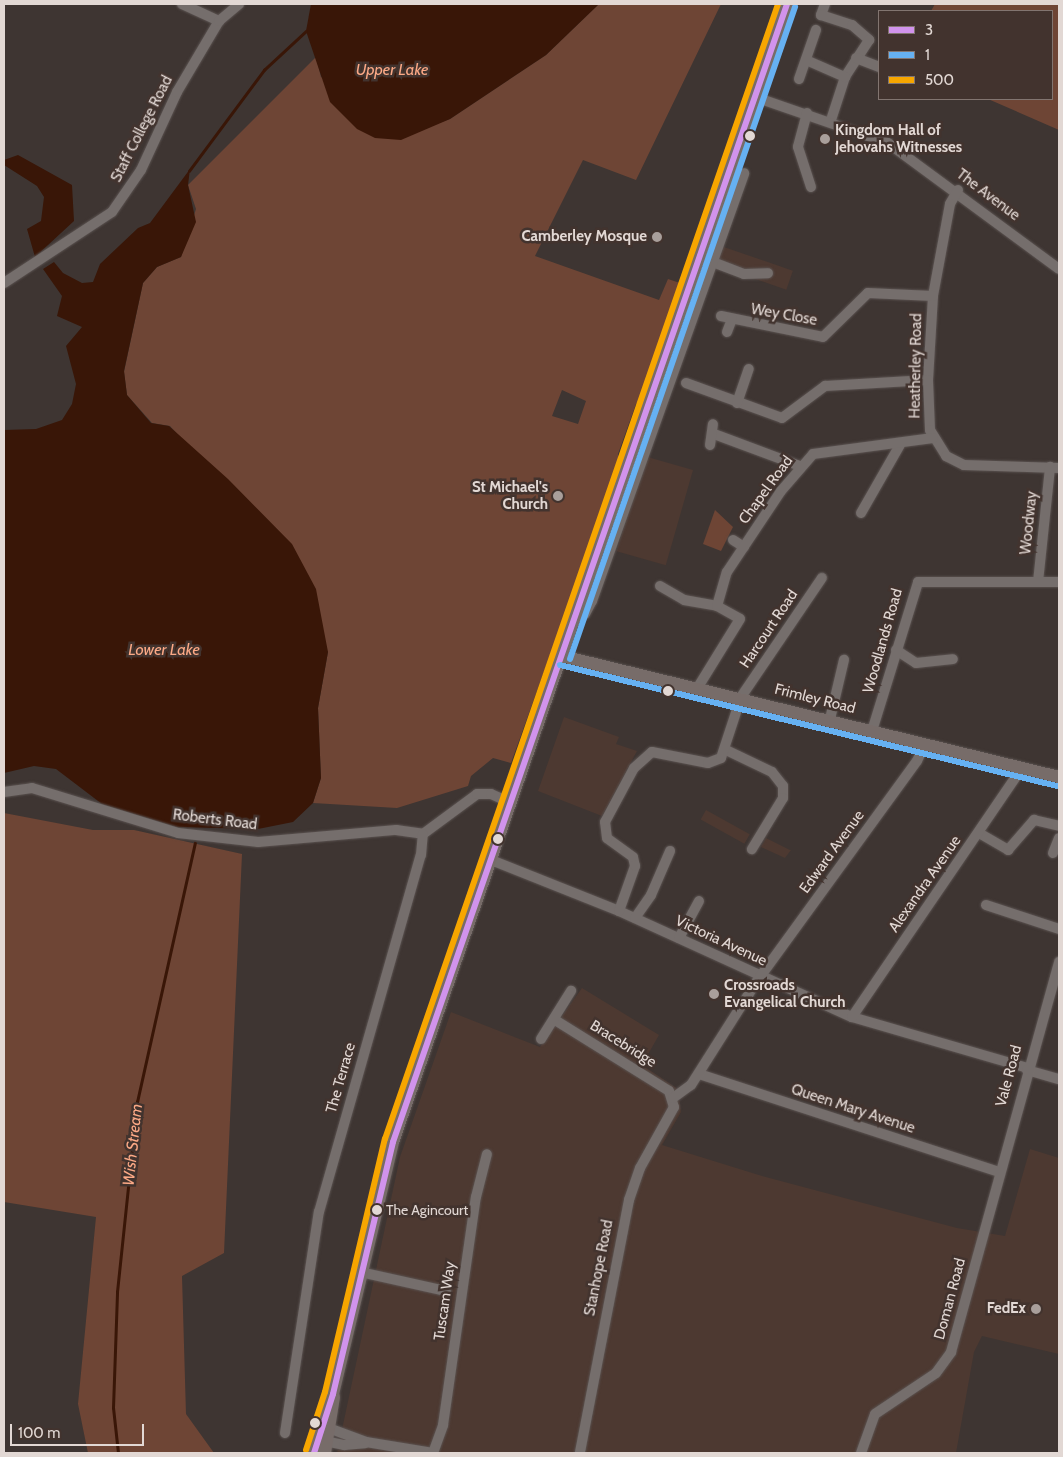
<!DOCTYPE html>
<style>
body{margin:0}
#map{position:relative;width:1063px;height:1457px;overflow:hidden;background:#3e3532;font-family:Cabin,sans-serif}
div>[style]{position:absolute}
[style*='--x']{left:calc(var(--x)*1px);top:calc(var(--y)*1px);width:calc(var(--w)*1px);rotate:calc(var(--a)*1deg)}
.built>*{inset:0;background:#4d3931;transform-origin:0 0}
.green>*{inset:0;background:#6e4535}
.water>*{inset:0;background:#391607}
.stream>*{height:2.5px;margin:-1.25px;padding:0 1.25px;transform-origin:1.25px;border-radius:1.25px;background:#391607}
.roads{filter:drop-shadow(0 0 1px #5a5250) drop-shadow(0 0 1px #5a5250)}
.minor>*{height:10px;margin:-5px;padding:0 5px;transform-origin:5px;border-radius:5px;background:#756e6c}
.major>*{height:12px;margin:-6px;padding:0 6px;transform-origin:6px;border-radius:6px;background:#776c69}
.bus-1>*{height:6px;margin:-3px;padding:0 3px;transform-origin:3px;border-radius:3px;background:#d193ec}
.bus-2>*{height:6px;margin:-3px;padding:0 3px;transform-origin:3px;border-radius:3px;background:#66b1f2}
.bus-3>*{height:6px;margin:-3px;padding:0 3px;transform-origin:3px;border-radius:3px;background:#f7a600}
.dots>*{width:14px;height:14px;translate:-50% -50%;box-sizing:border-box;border:2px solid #42332e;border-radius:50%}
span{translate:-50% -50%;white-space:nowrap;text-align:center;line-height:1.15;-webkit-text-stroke:5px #42332e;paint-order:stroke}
.bus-label{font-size:14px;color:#e2d8d4}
.left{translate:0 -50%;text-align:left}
.street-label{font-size:15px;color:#e2d8d4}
.poi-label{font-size:15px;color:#e2d8d4;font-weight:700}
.right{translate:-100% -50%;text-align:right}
.water-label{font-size:16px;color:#fca986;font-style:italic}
.frame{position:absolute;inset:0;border:5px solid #e2d8d4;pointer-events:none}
.legend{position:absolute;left:878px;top:10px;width:175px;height:90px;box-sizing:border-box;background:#42332e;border:1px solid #827570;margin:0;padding:6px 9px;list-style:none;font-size:15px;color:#e2d8d4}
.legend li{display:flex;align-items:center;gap:10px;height:25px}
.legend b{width:25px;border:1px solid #827570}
.scale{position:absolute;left:10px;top:1424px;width:134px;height:22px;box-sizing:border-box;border:2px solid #e2d8d4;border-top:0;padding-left:6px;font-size:15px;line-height:18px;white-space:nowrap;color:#e2d8d4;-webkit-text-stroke:4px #42332e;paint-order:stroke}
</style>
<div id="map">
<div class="built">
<div style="left:721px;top:246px;width:76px;height:20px;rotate:19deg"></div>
<div style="left:644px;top:456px;width:51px;height:99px;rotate:16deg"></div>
<div style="clip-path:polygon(564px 717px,619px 737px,616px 744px,637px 751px,602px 816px,538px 791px)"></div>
<div style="left:706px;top:810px;width:50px;height:11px;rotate:29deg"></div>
<div style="clip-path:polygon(766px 838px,790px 850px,791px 850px,785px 858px,761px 847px)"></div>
<div style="clip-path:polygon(582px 988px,659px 1035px,642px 1065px,678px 1089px,681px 1112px,662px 1145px,762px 1176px,957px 1228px,1005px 1236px,1030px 1149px,1059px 1158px,1059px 1354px,982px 1336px,974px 1352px,956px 1453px,337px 1453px,400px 1157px,451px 1012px,540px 1047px)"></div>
</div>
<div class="green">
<div style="clip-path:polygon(evenodd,599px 4px,721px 4px,636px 180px,583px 160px,535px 256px,659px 300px,668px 279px,683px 284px,643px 399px,636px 404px,618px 454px,618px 466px,511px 763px,493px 758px,471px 776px,468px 786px,397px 808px,313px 803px,321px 778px,318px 708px,328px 652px,180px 437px,170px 426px,152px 423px,127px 395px,124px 372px,143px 283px,157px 267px,181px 257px,196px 209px,188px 185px,316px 57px,321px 77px,425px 128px,450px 119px,546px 55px,599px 4px,562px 390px,586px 401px,578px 424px,552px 416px,562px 390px)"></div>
<div style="clip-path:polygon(935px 4px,1059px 4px,1059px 130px,988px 99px,1052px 99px,1052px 11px,931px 11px)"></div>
<div style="clip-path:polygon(715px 510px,733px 527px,721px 551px,703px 544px)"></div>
<div style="clip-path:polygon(4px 813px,93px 830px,134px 830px,242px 854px,224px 1253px,182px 1276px,186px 1414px,214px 1453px,88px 1453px,78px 1404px,96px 1217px,4px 1202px)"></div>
</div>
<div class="water">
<div style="clip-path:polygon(311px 4px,599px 4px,546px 55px,450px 119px,401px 140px,375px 138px,357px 129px,330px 102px,306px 31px)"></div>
<div style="clip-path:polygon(18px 155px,72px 185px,74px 221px,35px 257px,27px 229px,41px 221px,44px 197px,37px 186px,4px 165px,4px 160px)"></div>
<div style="clip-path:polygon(190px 169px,188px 185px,196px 222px,181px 257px,157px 267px,143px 283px,124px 371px,127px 395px,151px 423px,169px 426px,228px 479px,292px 544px,316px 589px,328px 652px,318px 708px,321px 778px,313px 803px,293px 822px,258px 829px,177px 827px,102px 804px,56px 769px,34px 766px,4px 773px,4px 430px,36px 429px,62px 420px,72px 404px,76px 384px,66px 346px,82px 327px,57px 316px,62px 296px,43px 269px,54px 262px,63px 273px,82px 283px,93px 282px,100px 264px,138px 228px,150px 223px)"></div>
</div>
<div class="stream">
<div style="--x:189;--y:171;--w:126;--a:-53.4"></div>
<div style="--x:264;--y:70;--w:57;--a:-42.9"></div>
<div style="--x:118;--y:1453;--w:45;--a:-96.3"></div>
<div style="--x:113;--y:1408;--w:116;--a:-88"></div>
<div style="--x:117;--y:1292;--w:191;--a:-84"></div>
<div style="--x:137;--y:1102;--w:265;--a:-77.4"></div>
</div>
<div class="roads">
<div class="minor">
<div style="--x:182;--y:4;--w:41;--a:24.7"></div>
<div style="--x:825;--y:4;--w:12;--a:110"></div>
<div style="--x:821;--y:15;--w:33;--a:18"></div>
<div style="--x:852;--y:25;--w:23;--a:41"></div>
<div style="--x:869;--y:40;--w:44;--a:123"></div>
<div style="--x:845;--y:77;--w:45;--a:108"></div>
<div style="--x:856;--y:58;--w:25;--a:21"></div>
<div style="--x:806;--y:60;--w:43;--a:23.6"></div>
<div style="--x:799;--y:79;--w:52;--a:-70.9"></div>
<div style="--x:755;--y:97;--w:141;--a:19.1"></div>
<div style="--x:888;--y:143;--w:212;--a:36.4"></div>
<div style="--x:807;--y:113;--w:35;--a:105"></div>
<div style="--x:798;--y:147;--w:42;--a:72"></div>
<div style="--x:958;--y:190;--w:16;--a:120"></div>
<div style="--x:950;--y:204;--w:94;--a:100.5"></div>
<div style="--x:933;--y:296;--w:84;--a:93.4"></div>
<div style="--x:928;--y:380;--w:50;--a:87.7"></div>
<div style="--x:930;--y:430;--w:31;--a:58"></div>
<div style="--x:946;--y:456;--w:20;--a:27"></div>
<div style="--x:964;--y:465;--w:95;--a:1.8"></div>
<div style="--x:710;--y:261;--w:36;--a:21"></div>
<div style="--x:744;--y:274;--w:24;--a:-2"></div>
<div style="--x:4;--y:283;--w:129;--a:-33.3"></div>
<div style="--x:112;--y:212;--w:51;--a:-55.4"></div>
<div style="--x:141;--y:170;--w:86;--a:-65.2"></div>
<div style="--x:177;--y:92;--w:82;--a:-59.4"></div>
<div style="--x:219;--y:21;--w:26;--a:-40"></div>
<div style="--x:721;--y:316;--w:104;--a:11.6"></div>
<div style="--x:823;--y:337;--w:63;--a:-44.4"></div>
<div style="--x:868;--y:293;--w:65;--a:2.6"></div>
<div style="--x:727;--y:332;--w:14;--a:-69"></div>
<div style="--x:686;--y:383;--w:102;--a:20"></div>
<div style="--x:782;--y:418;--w:54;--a:-36.7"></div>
<div style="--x:825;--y:386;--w:103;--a:-3.3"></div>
<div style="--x:737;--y:403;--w:36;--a:-71"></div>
<div style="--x:714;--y:434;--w:92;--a:20.4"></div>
<div style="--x:710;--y:445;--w:21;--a:-82"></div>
<div style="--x:861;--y:513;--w:78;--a:-60.2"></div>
<div style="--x:733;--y:540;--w:13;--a:32"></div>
<div style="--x:1038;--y:582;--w:116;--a:-84"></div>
<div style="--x:660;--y:586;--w:28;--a:30"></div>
<div style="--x:684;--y:600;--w:34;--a:10"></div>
<div style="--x:717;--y:606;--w:26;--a:29"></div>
<div style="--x:740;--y:619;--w:80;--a:121.7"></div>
<div style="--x:717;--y:606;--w:35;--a:-74"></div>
<div style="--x:727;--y:572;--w:97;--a:-56.3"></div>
<div style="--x:781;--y:491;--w:49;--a:-49.1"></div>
<div style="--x:813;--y:454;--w:121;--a:-7.6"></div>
<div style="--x:575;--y:617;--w:10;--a:-17"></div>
<div style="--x:585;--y:614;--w:15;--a:-62"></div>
<div style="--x:592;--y:601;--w:454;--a:-70.4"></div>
<div style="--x:896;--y:650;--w:24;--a:33"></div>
<div style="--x:916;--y:663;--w:37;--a:-6"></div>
<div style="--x:830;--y:719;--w:61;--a:-76.7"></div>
<div style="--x:872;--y:731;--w:156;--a:-72.8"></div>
<div style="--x:918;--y:582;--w:141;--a:0"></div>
<div style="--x:726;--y:750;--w:51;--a:25.6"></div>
<div style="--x:772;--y:772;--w:18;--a:52"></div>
<div style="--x:783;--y:786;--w:12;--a:90"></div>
<div style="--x:783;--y:798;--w:60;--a:121.3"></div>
<div style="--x:4;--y:792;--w:28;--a:-8"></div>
<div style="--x:32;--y:788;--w:153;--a:17.1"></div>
<div style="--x:178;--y:833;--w:81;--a:6.4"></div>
<div style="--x:258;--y:842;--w:139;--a:-5"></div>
<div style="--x:396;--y:830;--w:27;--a:8"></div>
<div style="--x:979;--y:833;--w:34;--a:30"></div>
<div style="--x:1008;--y:850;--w:40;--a:-49"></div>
<div style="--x:1034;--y:820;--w:26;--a:13"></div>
<div style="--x:423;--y:834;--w:67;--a:-36.5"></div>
<div style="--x:477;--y:794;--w:14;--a:0"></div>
<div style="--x:491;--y:794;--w:20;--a:24"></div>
<div style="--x:1053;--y:853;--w:16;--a:-68"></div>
<div style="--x:491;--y:860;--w:138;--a:21.7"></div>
<div style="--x:619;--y:911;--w:256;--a:24.5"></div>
<div style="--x:852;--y:1017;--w:182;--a:16.2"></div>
<div style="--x:986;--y:905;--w:77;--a:18.2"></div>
<div style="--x:619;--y:911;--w:48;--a:-70.4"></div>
<div style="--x:635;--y:866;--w:9;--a:-103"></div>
<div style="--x:633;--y:857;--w:32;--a:-144"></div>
<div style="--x:607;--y:838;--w:16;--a:-97"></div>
<div style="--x:605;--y:822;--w:61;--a:-61.8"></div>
<div style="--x:634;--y:768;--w:24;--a:-42"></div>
<div style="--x:652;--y:752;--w:57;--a:11.1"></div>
<div style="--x:708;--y:763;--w:14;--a:-21"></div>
<div style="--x:721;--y:758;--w:64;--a:-71.8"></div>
<div style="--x:741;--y:697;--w:144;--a:-55.8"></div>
<div style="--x:635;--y:918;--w:28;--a:-55"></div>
<div style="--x:651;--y:895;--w:48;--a:-66.6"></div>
<div style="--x:679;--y:938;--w:42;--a:-61.6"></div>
<div style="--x:852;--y:1017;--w:301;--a:-55.7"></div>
<div style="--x:555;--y:1020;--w:134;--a:31.9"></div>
<div style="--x:669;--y:1091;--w:17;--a:73"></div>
<div style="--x:674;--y:1107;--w:70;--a:119.1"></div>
<div style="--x:640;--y:1168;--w:34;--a:109"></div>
<div style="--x:629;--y:1200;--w:258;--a:101"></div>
<div style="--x:541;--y:1039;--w:57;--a:-58"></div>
<div style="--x:1027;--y:1070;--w:33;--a:16"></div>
<div style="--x:699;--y:1074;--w:315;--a:18.1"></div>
<div style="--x:673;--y:1098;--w:22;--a:-36"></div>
<div style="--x:691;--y:1085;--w:123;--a:-57.6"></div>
<div style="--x:757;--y:981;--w:272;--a:-54"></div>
<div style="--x:917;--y:761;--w:19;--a:-65"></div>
<div style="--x:360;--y:1272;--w:88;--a:12.5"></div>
<div style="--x:323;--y:1426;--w:46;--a:20.4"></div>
<div style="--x:366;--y:1442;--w:68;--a:9.3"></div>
<div style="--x:285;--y:1433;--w:224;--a:-81.3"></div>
<div style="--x:319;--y:1212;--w:371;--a:-74.1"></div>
<div style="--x:421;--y:855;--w:21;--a:-85"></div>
<div style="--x:320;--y:1440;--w:25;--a:12"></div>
<div style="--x:344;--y:1445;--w:21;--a:-5"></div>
<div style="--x:433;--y:1453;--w:30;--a:-70"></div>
<div style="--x:443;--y:1425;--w:230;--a:-81.8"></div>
<div style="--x:476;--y:1197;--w:44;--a:-75.7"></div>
<div style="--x:861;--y:1453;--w:41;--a:-70.3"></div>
<div style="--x:875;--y:1414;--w:73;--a:-33.9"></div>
<div style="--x:936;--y:1373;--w:26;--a:-54"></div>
<div style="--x:951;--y:1352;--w:405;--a:-74.5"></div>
</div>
<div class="major">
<div style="--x:562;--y:656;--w:512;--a:13.68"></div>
<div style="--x:314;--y:1453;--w:62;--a:-72.1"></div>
<div style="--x:333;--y:1394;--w:259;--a:-76.6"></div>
<div style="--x:393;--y:1142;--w:1204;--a:-70.9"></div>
<div style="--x:325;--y:1453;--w:57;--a:-80.9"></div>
</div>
</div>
<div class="bus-1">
<div style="--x:314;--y:1453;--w:62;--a:-72.1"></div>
<div style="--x:333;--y:1394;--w:259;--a:-76.6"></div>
<div style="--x:393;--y:1142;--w:1204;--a:-70.9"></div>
</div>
<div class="bus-2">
<div style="--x:570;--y:659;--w:690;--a:-70.96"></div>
<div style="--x:560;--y:665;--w:512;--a:13.68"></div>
</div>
<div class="bus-3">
<div style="--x:306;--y:1450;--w:61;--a:-71.9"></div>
<div style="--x:325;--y:1392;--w:260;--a:-76.7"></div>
<div style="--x:385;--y:1139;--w:1201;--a:-70.9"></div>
</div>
<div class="dots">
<div style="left:750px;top:136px;background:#e2d8d4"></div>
<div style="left:825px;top:139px;background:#a99f9b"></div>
<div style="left:657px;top:237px;background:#a99f9b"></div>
<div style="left:558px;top:496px;background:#a99f9b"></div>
<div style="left:668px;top:691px;background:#e2d8d4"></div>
<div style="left:498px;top:839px;background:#e2d8d4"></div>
<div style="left:714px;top:994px;background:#a99f9b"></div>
<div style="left:377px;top:1210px;background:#e2d8d4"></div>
<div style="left:1036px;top:1309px;background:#a99f9b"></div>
<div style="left:315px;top:1423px;background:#e2d8d4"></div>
</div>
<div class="bus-label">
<span class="left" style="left:386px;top:1210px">The Agincourt</span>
</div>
<div class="street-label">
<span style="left:142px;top:129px;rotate:-63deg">Staff College Road</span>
<span style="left:988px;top:195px;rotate:37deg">The Avenue</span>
<span style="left:784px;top:315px;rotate:10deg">Wey Close</span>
<span style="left:916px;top:366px;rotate:-89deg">Heatherley Road</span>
<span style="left:766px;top:490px;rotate:-54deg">Chapel Road</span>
<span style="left:1029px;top:523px;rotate:-84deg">Woodway</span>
<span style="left:769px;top:629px;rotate:-56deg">Harcourt Road</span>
<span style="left:883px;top:641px;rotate:-74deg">Woodlands Road</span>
<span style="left:815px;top:699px;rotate:14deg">Frimley Road</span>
<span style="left:215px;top:820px;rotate:7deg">Roberts Road</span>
<span style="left:832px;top:852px;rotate:-54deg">Edward Avenue</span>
<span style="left:925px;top:884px;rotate:-55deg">Alexandra Avenue</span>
<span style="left:721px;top:941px;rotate:25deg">Victoria Avenue</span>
<span style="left:623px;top:1044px;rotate:32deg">Bracebridge</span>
<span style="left:1009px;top:1076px;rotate:-75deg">Vale Road</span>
<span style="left:341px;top:1078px;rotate:-74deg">The Terrace</span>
<span style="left:853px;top:1109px;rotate:18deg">Queen Mary Avenue</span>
<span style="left:599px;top:1268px;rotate:-79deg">Stanhope Road</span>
<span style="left:950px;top:1299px;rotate:-75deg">Doman Road</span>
<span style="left:445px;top:1301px;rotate:-82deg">Tuscam Way</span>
</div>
<div class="poi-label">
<span class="left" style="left:835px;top:139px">Kingdom Hall of<br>Jehovahs Witnesses</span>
<span class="right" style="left:647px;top:237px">Camberley Mosque</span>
<span class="right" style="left:548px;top:496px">St Michael's<br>Church</span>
<span class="left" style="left:724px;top:994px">Crossroads<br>Evangelical Church</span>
<span class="right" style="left:1026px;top:1309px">FedEx</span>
</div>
<div class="water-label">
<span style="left:392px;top:70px">Upper Lake</span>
<span style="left:164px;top:650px">Lower Lake</span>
<span style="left:133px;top:1145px;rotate:-84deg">Wish Stream</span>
</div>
<div class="frame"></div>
<ul class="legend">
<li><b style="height:6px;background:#d193ec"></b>3</li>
<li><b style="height:6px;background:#66b1f2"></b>1</li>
<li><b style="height:6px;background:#f7a600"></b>500</li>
</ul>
<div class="scale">100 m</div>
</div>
